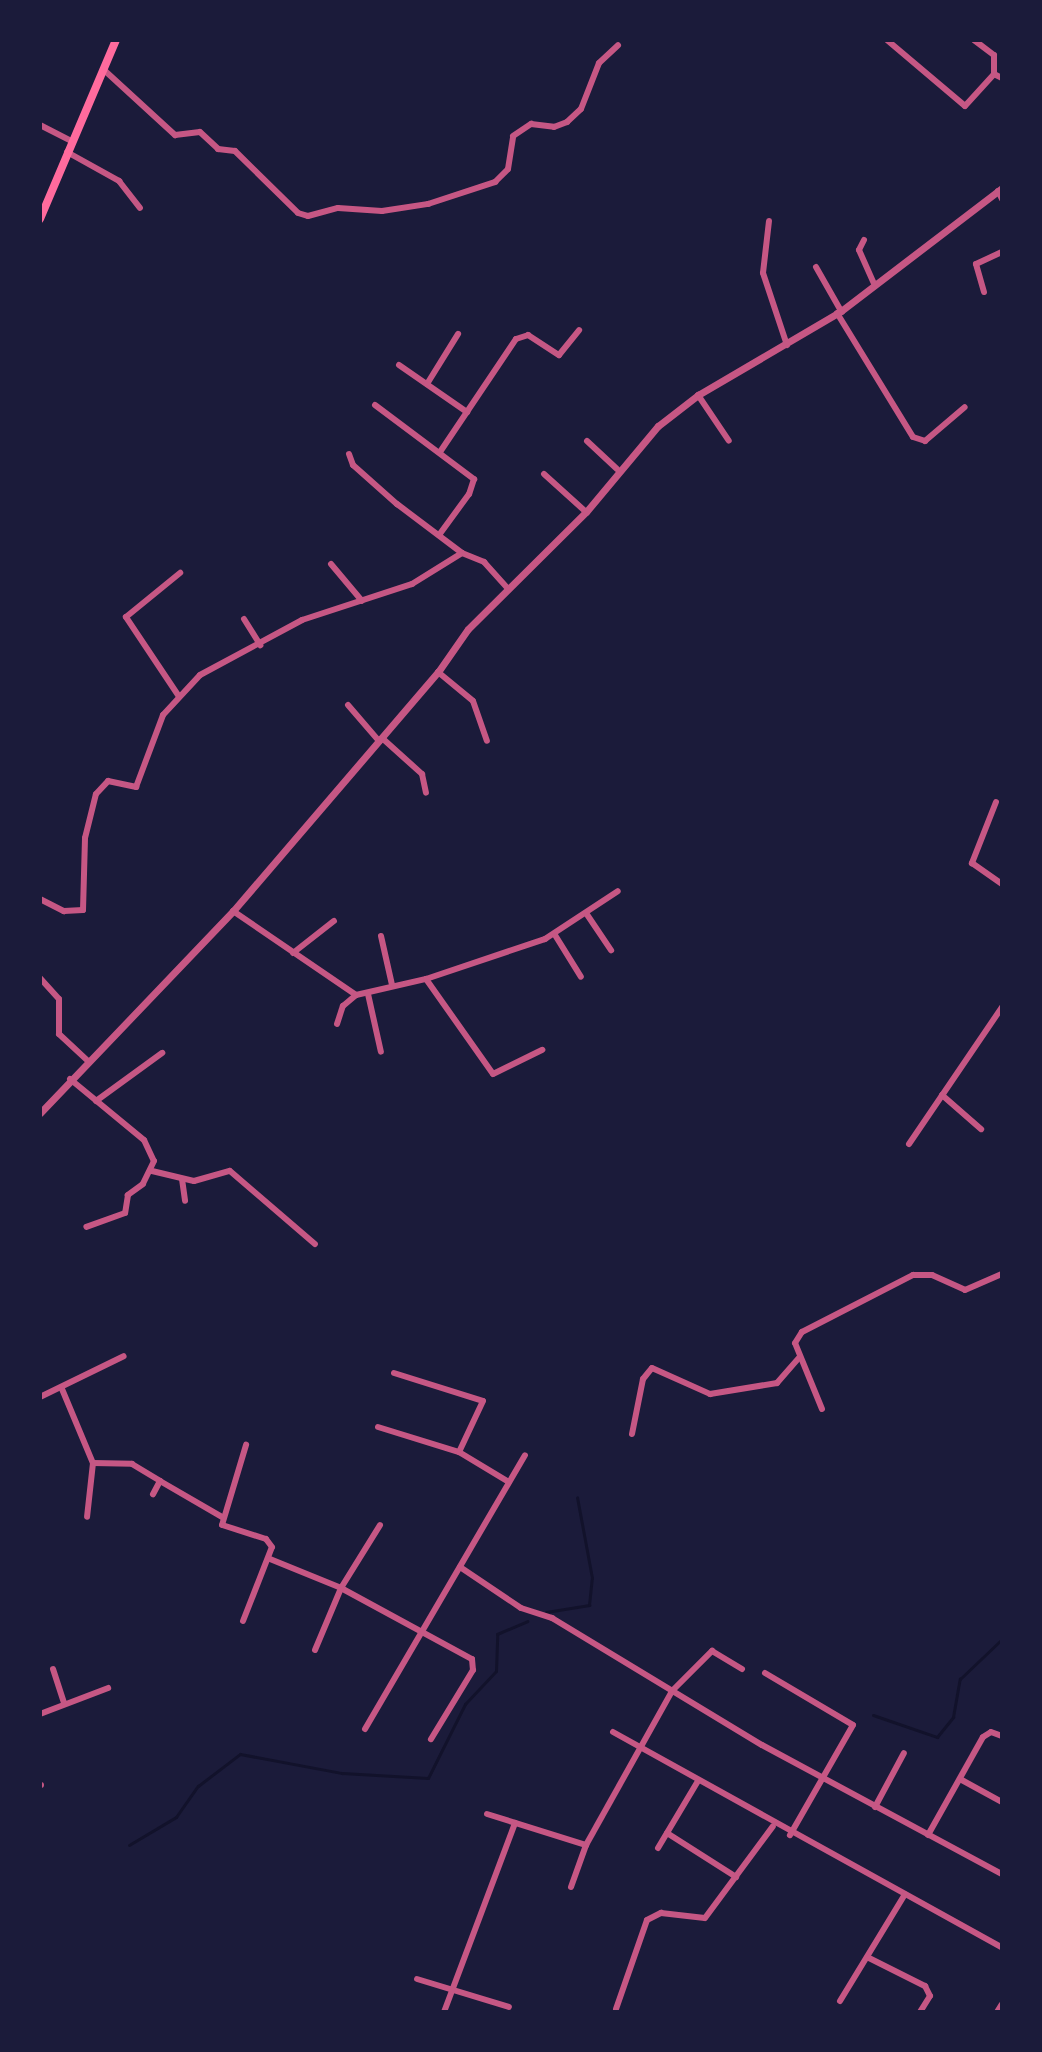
<!DOCTYPE html>
<style>
body{margin:0}
#map{position:relative;width:1042px;height:2052px;overflow:hidden;background:#1b1b3a;font-family:"Fira Sans Condensed",sans-serif}
div>[style]{position:absolute}
[style*='--x']{left:calc(var(--x)*1px);top:calc(var(--y)*1px);width:calc(var(--w)*1px);rotate:calc(var(--a)*1deg)}
.stream>*{height:3px;margin:-1.5px;padding:0 1.5px;transform-origin:1.5px;border-radius:1.5px;background:#12122b}
.minor>*{height:6px;margin:-3px;padding:0 3px;transform-origin:3px;border-radius:3px;background:#c65784}
.tertiary>*{height:7px;margin:-3.5px;padding:0 3.5px;transform-origin:3.5px;border-radius:3.5px;background:#c65784}
.secondary>*{height:8px;margin:-4px;padding:0 4px;transform-origin:4px;border-radius:4px;background:#ff6b9d}
span{translate:-50% -50%;white-space:nowrap;text-align:center;line-height:1.15;-webkit-text-stroke:6px #1b1b3a;paint-order:stroke}
.frame{position:absolute;inset:0;border:42px solid #1b1b3a;pointer-events:none}
</style>
<div id="map">
<div class="stream">
<div style="--x:546;--y:1612;--w:44;--a:-9.2"></div>
<div style="--x:589;--y:1605;--w:27;--a:-84"></div>
<div style="--x:592;--y:1578;--w:82;--a:-100.5"></div>
<div style="--x:873;--y:1715;--w:68;--a:19"></div>
<div style="--x:937;--y:1737;--w:26;--a:-51"></div>
<div style="--x:953;--y:1717;--w:39;--a:-80"></div>
<div style="--x:960;--y:1679;--w:58;--a:-43.6"></div>
<div style="--x:129;--y:1845;--w:55;--a:-30.8"></div>
<div style="--x:176;--y:1817;--w:38;--a:-55"></div>
<div style="--x:198;--y:1786;--w:53;--a:-37.3"></div>
<div style="--x:240;--y:1754;--w:104;--a:10.6"></div>
<div style="--x:342;--y:1773;--w:86;--a:3.3"></div>
<div style="--x:428;--y:1778;--w:83;--a:-63.4"></div>
<div style="--x:465;--y:1704;--w:45;--a:-46.8"></div>
<div style="--x:496;--y:1671;--w:37;--a:-88"></div>
<div style="--x:497;--y:1634;--w:33;--a:-23"></div>
</div>
<div class="minor">
<div style="--x:887;--y:40;--w:102;--a:40.2"></div>
<div style="--x:965;--y:106;--w:43;--a:-47.8"></div>
<div style="--x:994;--y:74;--w:9;--a:27"></div>
<div style="--x:974;--y:40;--w:25;--a:37"></div>
<div style="--x:994;--y:55;--w:19;--a:90"></div>
<div style="--x:103;--y:69;--w:98;--a:42.5"></div>
<div style="--x:175;--y:135;--w:25;--a:-7"></div>
<div style="--x:200;--y:132;--w:25;--a:43"></div>
<div style="--x:218;--y:149;--w:17;--a:7"></div>
<div style="--x:235;--y:151;--w:88;--a:44.5"></div>
<div style="--x:298;--y:213;--w:10;--a:17"></div>
<div style="--x:308;--y:216;--w:31;--a:-15"></div>
<div style="--x:338;--y:208;--w:44;--a:3.9"></div>
<div style="--x:382;--y:211;--w:47;--a:-8.7"></div>
<div style="--x:428;--y:204;--w:71;--a:-18.2"></div>
<div style="--x:495;--y:182;--w:18;--a:-45"></div>
<div style="--x:508;--y:169;--w:33;--a:-81"></div>
<div style="--x:513;--y:136;--w:22;--a:-34"></div>
<div style="--x:531;--y:124;--w:23;--a:7"></div>
<div style="--x:554;--y:127;--w:14;--a:-21"></div>
<div style="--x:567;--y:122;--w:19;--a:-43"></div>
<div style="--x:581;--y:109;--w:49;--a:-68.6"></div>
<div style="--x:599;--y:63;--w:26;--a:-43"></div>
<div style="--x:40;--y:125;--w:36;--a:27"></div>
<div style="--x:67;--y:152;--w:60;--a:29.1"></div>
<div style="--x:119;--y:181;--w:34;--a:52"></div>
<div style="--x:998;--y:191;--w:9;--a:63"></div>
<div style="--x:769;--y:221;--w:52;--a:96.6"></div>
<div style="--x:763;--y:273;--w:76;--a:71.6"></div>
<div style="--x:864;--y:240;--w:11;--a:117"></div>
<div style="--x:859;--y:250;--w:39;--a:66"></div>
<div style="--x:816;--y:267;--w:51;--a:60.4"></div>
<div style="--x:984;--y:292;--w:29;--a:-106"></div>
<div style="--x:976;--y:264;--w:29;--a:-25"></div>
<div style="--x:837;--y:313;--w:145;--a:58.5"></div>
<div style="--x:913;--y:437;--w:13;--a:18"></div>
<div style="--x:925;--y:441;--w:52;--a:-40.4"></div>
<div style="--x:399;--y:365;--w:83;--a:34.7"></div>
<div style="--x:427;--y:384;--w:59;--a:-58.2"></div>
<div style="--x:698;--y:395;--w:55;--a:56"></div>
<div style="--x:375;--y:405;--w:124;--a:36.8"></div>
<div style="--x:474;--y:479;--w:16;--a:108"></div>
<div style="--x:469;--y:494;--w:51;--a:126.2"></div>
<div style="--x:587;--y:441;--w:41;--a:43"></div>
<div style="--x:440;--y:452;--w:136;--a:-56.1"></div>
<div style="--x:516;--y:339;--w:13;--a:-18"></div>
<div style="--x:528;--y:335;--w:37;--a:33"></div>
<div style="--x:559;--y:355;--w:32;--a:-51"></div>
<div style="--x:349;--y:454;--w:12;--a:70"></div>
<div style="--x:353;--y:465;--w:59;--a:41.6"></div>
<div style="--x:397;--y:504;--w:81;--a:37"></div>
<div style="--x:544;--y:474;--w:57;--a:42.1"></div>
<div style="--x:331;--y:564;--w:48;--a:50"></div>
<div style="--x:244;--y:619;--w:31;--a:58"></div>
<div style="--x:438;--y:672;--w:45;--a:39.6"></div>
<div style="--x:473;--y:701;--w:42;--a:70.7"></div>
<div style="--x:178;--y:695;--w:94;--a:-123.7"></div>
<div style="--x:126;--y:617;--w:70;--a:-39.2"></div>
<div style="--x:348;--y:705;--w:48;--a:49.3"></div>
<div style="--x:382;--y:738;--w:54;--a:42"></div>
<div style="--x:422;--y:774;--w:19;--a:78"></div>
<div style="--x:996;--y:802;--w:66;--a:111.5"></div>
<div style="--x:972;--y:863;--w:37;--a:35"></div>
<div style="--x:40;--y:899;--w:27;--a:27"></div>
<div style="--x:64;--y:911;--w:19;--a:-3"></div>
<div style="--x:83;--y:910;--w:72;--a:-88.4"></div>
<div style="--x:85;--y:838;--w:45;--a:-76"></div>
<div style="--x:96;--y:794;--w:18;--a:-47"></div>
<div style="--x:108;--y:781;--w:29;--a:12"></div>
<div style="--x:136;--y:787;--w:77;--a:-69.4"></div>
<div style="--x:163;--y:715;--w:54;--a:-47.2"></div>
<div style="--x:200;--y:675;--w:116;--a:-28.3"></div>
<div style="--x:302;--y:620;--w:116;--a:-18.1"></div>
<div style="--x:412;--y:584;--w:59;--a:-31.8"></div>
<div style="--x:462;--y:553;--w:24;--a:22"></div>
<div style="--x:484;--y:562;--w:36;--a:48"></div>
<div style="--x:233;--y:911;--w:149;--a:34.3"></div>
<div style="--x:586;--y:913;--w:45;--a:56"></div>
<div style="--x:555;--y:935;--w:49;--a:58.2"></div>
<div style="--x:381;--y:936;--w:50;--a:77.3"></div>
<div style="--x:293;--y:953;--w:52;--a:-38"></div>
<div style="--x:40;--y:978;--w:28;--a:48"></div>
<div style="--x:59;--y:999;--w:35;--a:90"></div>
<div style="--x:59;--y:1034;--w:38;--a:43"></div>
<div style="--x:426;--y:979;--w:116;--a:54.8"></div>
<div style="--x:493;--y:1074;--w:55;--a:-26.1"></div>
<div style="--x:368;--y:994;--w:59;--a:77.4"></div>
<div style="--x:337;--y:1024;--w:19;--a:-72"></div>
<div style="--x:343;--y:1006;--w:17;--a:-40"></div>
<div style="--x:356;--y:995;--w:72;--a:-12.9"></div>
<div style="--x:426;--y:979;--w:126;--a:-18.6"></div>
<div style="--x:545;--y:939;--w:87;--a:-33.3"></div>
<div style="--x:70;--y:1079;--w:96;--a:39.5"></div>
<div style="--x:144;--y:1140;--w:23;--a:65"></div>
<div style="--x:154;--y:1161;--w:25;--a:116"></div>
<div style="--x:143;--y:1184;--w:19;--a:144"></div>
<div style="--x:128;--y:1195;--w:18;--a:99"></div>
<div style="--x:125;--y:1213;--w:41;--a:160.3"></div>
<div style="--x:942;--y:1095;--w:52;--a:41.1"></div>
<div style="--x:96;--y:1101;--w:82;--a:-36"></div>
<div style="--x:909;--y:1144;--w:166;--a:-55.8"></div>
<div style="--x:152;--y:1171;--w:43;--a:13.4"></div>
<div style="--x:194;--y:1181;--w:37;--a:-16"></div>
<div style="--x:230;--y:1171;--w:112;--a:40.7"></div>
<div style="--x:182;--y:1179;--w:22;--a:82"></div>
<div style="--x:394;--y:1373;--w:93;--a:17.5"></div>
<div style="--x:483;--y:1401;--w:56;--a:115.2"></div>
<div style="--x:62;--y:1389;--w:80;--a:67.3"></div>
<div style="--x:93;--y:1463;--w:54;--a:96.3"></div>
<div style="--x:40;--y:1397;--w:93;--a:-26"></div>
<div style="--x:822;--y:1409;--w:71;--a:-112.2"></div>
<div style="--x:795;--y:1343;--w:13;--a:-58"></div>
<div style="--x:802;--y:1332;--w:125;--a:-27.2"></div>
<div style="--x:913;--y:1275;--w:19;--a:0"></div>
<div style="--x:932;--y:1275;--w:36;--a:24"></div>
<div style="--x:965;--y:1290;--w:40;--a:-23.4"></div>
<div style="--x:378;--y:1427;--w:85;--a:17.2"></div>
<div style="--x:459;--y:1452;--w:58;--a:31"></div>
<div style="--x:632;--y:1434;--w:56;--a:-78.7"></div>
<div style="--x:643;--y:1379;--w:14;--a:-51"></div>
<div style="--x:652;--y:1368;--w:64;--a:24.1"></div>
<div style="--x:710;--y:1394;--w:68;--a:-9.3"></div>
<div style="--x:777;--y:1383;--w:33;--a:-49"></div>
<div style="--x:93;--y:1463;--w:39;--a:1"></div>
<div style="--x:132;--y:1464;--w:33;--a:31"></div>
<div style="--x:160;--y:1481;--w:15;--a:118"></div>
<div style="--x:160;--y:1481;--w:72;--a:30.1"></div>
<div style="--x:270;--y:1559;--w:77;--a:22.2"></div>
<div style="--x:341;--y:1588;--w:149;--a:28.5"></div>
<div style="--x:472;--y:1659;--w:11;--a:85"></div>
<div style="--x:473;--y:1670;--w:81;--a:121.3"></div>
<div style="--x:460;--y:1567;--w:73;--a:33.9"></div>
<div style="--x:521;--y:1608;--w:33;--a:18"></div>
<div style="--x:552;--y:1618;--w:245;--a:31.2"></div>
<div style="--x:762;--y:1745;--w:272;--a:28.3"></div>
<div style="--x:243;--y:1621;--w:79;--a:-68.6"></div>
<div style="--x:272;--y:1547;--w:10;--a:-127"></div>
<div style="--x:266;--y:1539;--w:46;--a:-162.3"></div>
<div style="--x:222;--y:1525;--w:84;--a:-73.3"></div>
<div style="--x:315;--y:1650;--w:67;--a:-67.2"></div>
<div style="--x:341;--y:1588;--w:74;--a:-58.2"></div>
<div style="--x:53;--y:1669;--w:36;--a:72"></div>
<div style="--x:765;--y:1673;--w:102;--a:30.6"></div>
<div style="--x:853;--y:1725;--w:127;--a:119.8"></div>
<div style="--x:40;--y:1714;--w:73;--a:-20.9"></div>
<div style="--x:365;--y:1729;--w:317;--a:-59.7"></div>
<div style="--x:613;--y:1732;--w:445;--a:29"></div>
<div style="--x:960;--y:1779;--w:48;--a:28.7"></div>
<div style="--x:40;--y:1785;--w:1;--a:0"></div>
<div style="--x:875;--y:1807;--w:61;--a:-61.8"></div>
<div style="--x:487;--y:1814;--w:104;--a:17.4"></div>
<div style="--x:667;--y:1833;--w:82;--a:32.5"></div>
<div style="--x:928;--y:1835;--w:112;--a:-60.7"></div>
<div style="--x:983;--y:1737;--w:9;--a:-32"></div>
<div style="--x:991;--y:1732;--w:12;--a:20"></div>
<div style="--x:658;--y:1848;--w:78;--a:-59.2"></div>
<div style="--x:571;--y:1887;--w:45;--a:-70.3"></div>
<div style="--x:586;--y:1845;--w:176;--a:-60.8"></div>
<div style="--x:672;--y:1691;--w:57;--a:-45"></div>
<div style="--x:712;--y:1651;--w:35;--a:31"></div>
<div style="--x:869;--y:1958;--w:63;--a:26.6"></div>
<div style="--x:925;--y:1986;--w:11;--a:63"></div>
<div style="--x:930;--y:1996;--w:19;--a:122"></div>
<div style="--x:417;--y:1979;--w:96;--a:16.9"></div>
<div style="--x:840;--y:2001;--w:125;--a:-58.7"></div>
<div style="--x:616;--y:2009;--w:94;--a:-70.8"></div>
<div style="--x:647;--y:1920;--w:16;--a:-27"></div>
<div style="--x:661;--y:1913;--w:44;--a:6.5"></div>
<div style="--x:705;--y:1918;--w:114;--a:-53.5"></div>
<div style="--x:444;--y:2012;--w:202;--a:-69.4"></div>
<div style="--x:997;--y:2012;--w:9;--a:-58"></div>
</div>
<div class="tertiary">
<div style="--x:40;--y:1113;--w:279;--a:-46.3"></div>
<div style="--x:233;--y:911;--w:315;--a:-49.4"></div>
<div style="--x:438;--y:672;--w:52;--a:-55.1"></div>
<div style="--x:468;--y:629;--w:166;--a:-44.8"></div>
<div style="--x:586;--y:512;--w:112;--a:-50.1"></div>
<div style="--x:658;--y:426;--w:51;--a:-37.8"></div>
<div style="--x:698;--y:395;--w:166;--a:-30.4"></div>
<div style="--x:841;--y:311;--w:203;--a:-37.4"></div>
</div>
<div class="secondary">
<div style="--x:40;--y:219;--w:194;--a:-67"></div>
</div>
<div class="frame"></div>
</div>
